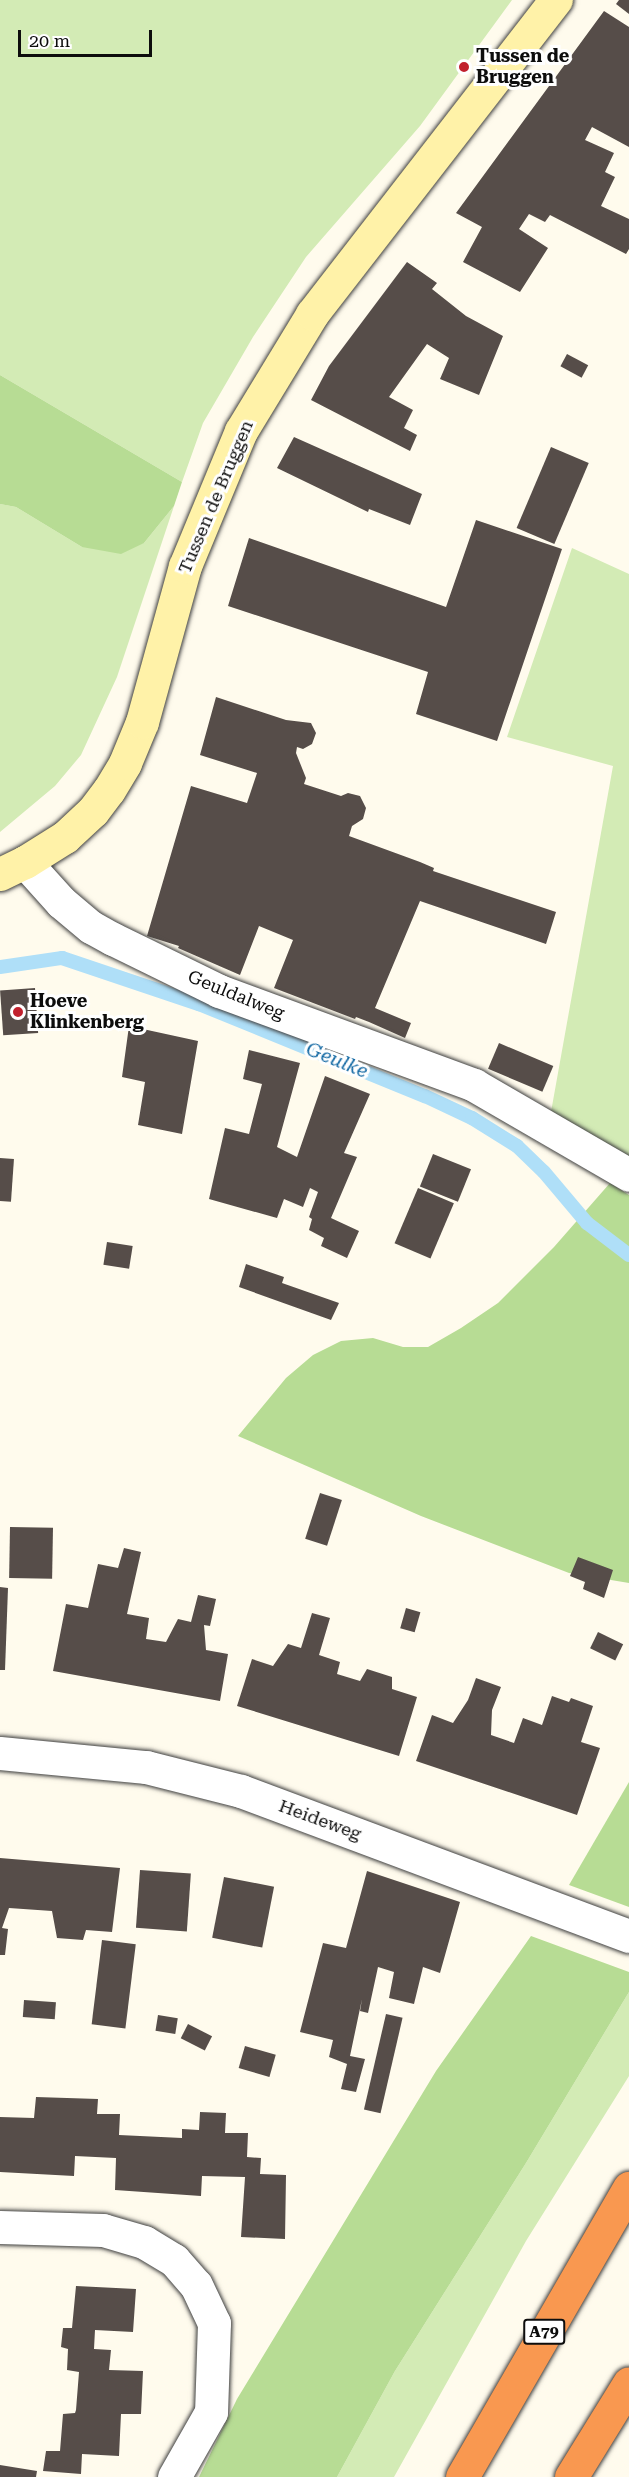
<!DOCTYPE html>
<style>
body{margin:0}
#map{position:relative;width:629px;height:2477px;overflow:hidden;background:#fffbed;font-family:"Roboto Serif",serif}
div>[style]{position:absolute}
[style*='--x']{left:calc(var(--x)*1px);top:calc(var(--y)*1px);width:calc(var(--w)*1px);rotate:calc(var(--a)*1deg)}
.green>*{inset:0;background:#d3ebb5}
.forest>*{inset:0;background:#b7dc94}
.stream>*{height:14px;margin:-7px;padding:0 7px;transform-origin:7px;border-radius:7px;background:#afdff8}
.building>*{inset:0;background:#564d49;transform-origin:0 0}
.roads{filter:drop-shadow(0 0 2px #404040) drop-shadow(0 0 2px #404040)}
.street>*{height:33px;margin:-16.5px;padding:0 16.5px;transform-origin:16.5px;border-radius:16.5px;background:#fff}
.secondary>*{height:33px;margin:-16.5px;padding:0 16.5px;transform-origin:16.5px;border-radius:16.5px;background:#fff2a8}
.highway>*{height:33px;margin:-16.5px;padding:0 16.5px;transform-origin:16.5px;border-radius:16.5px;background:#f99850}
.dots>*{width:16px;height:16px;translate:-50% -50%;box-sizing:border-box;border:3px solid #fff;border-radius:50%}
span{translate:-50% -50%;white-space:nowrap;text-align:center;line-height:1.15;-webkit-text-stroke:6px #fff;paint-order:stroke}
.shield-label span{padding:2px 4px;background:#fff;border:2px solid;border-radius:4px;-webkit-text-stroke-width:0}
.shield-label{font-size:16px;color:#0d0d0d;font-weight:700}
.poi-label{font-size:18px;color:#0d0d0d;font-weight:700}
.left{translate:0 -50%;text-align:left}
.street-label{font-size:18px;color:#0d0d0d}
.water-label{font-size:20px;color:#1268a3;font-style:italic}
.scale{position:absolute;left:18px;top:30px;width:134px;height:27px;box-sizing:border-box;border:3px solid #0d0d0d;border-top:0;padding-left:8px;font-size:18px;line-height:21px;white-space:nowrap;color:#0d0d0d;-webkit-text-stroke:4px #fff;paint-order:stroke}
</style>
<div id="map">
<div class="green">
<div style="clip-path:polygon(0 0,512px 0,420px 126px,306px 257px,253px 337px,203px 423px,182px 482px,0 375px)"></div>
<div style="clip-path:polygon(0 504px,16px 507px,82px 547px,144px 543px,174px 506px,117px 677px,81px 755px,55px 786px,0 832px)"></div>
<div style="clip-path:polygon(572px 548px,629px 574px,629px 1156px,551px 1112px,613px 766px,507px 737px)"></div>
<div style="clip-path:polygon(629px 1992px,629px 2076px,526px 2241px,394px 2477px,337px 2477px,395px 2371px,526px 2163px)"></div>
</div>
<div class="forest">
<div style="clip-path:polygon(0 375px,182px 482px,174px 506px,144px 543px,121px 554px,82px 547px,16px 507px,0 504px)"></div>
<div style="clip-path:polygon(610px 1183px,629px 1195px,629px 1583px,569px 1573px,421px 1516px,238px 1436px,286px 1378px,313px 1355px,341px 1341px,373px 1338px,403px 1347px,428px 1347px,461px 1328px,498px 1303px,554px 1247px)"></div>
<div style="clip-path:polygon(629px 1782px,629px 1907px,569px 1885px)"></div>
<div style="clip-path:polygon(531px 1936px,629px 1972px,629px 1992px,526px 2163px,395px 2371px,337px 2477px,199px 2477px,237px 2399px,436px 2071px)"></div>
</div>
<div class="stream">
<div style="--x:0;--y:967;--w:63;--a:-8.3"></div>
<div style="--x:62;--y:958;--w:145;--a:18.6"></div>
<div style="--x:199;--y:1004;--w:244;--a:22.2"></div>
<div style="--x:425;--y:1096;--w:52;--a:25.1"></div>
<div style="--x:472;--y:1118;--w:53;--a:31.9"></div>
<div style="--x:517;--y:1146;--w:37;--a:44"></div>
<div style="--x:544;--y:1172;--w:67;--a:49.9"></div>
<div style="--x:587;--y:1223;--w:53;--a:37.3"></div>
</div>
<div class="building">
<div style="clip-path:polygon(619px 0,629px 0,629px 14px,616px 4px)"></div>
<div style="clip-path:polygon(604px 11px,629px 27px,629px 147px,592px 127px,585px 140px,614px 153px,605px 172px,615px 177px,601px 206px,629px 219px,629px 249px,626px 254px,550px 215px,545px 222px,529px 214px,519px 229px,548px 248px,520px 292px,463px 262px,482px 227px,456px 213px)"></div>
<div style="clip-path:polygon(407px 262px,437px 283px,432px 289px,466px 316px,503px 336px,479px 395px,440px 379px,449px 358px,427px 344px,389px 397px,413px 410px,404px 428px,417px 435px,410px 451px,311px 400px,329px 366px)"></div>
<div style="left:567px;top:354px;width:24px;height:14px;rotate:28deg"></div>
<div style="clip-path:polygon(294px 437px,422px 494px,410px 525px,369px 509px,368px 512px,277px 468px)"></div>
<div style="left:551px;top:447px;width:41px;height:88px;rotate:23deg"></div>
<div style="clip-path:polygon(476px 520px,562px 549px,497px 741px,416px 714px,428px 672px,228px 606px,249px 538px,446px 607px)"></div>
<div style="clip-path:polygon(216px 697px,286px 720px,311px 723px,316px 733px,312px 744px,303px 749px,297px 747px,296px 753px,306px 778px,304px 784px,341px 796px,348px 793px,360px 796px,366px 808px,363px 819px,352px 826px,349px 836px,420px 862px,434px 868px,433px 871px,556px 912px,546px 944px,420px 901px,375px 1008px,411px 1023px,405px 1038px,369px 1022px,356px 1017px,355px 1019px,274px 988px,293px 940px,259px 926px,240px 975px,178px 948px,179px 946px,147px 936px,191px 786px,247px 803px,257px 773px,200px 755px)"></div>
<div style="left:35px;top:988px;width:45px;height:35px;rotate:86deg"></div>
<div style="clip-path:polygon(129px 1026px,198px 1041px,182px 1134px,138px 1125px,145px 1082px,122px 1077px)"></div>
<div style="left:499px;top:1043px;width:59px;height:28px;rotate:23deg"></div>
<div style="clip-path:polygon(249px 1050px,300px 1063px,277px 1147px,297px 1157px,325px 1076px,370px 1094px,344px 1153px,357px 1157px,331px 1218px,359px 1231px,347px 1258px,321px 1246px,324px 1238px,309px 1230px,312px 1219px,309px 1217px,318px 1192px,310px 1188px,303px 1207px,284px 1199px,277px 1218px,209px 1199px,225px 1128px,249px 1134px,262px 1084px,243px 1079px)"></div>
<div style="left:433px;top:1154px;width:41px;height:35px;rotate:22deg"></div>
<div style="left:0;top:1158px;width:14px;height:43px;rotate:4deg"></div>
<div style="left:418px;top:1188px;width:39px;height:60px;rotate:23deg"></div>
<div style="left:107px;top:1242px;width:26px;height:23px;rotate:9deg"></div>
<div style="clip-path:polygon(246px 1264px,284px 1277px,282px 1283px,339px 1303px,331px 1320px,239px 1287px)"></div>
<div style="left:320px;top:1493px;width:23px;height:48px;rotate:18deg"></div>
<div style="left:10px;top:1527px;width:43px;height:51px;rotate:1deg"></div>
<div style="clip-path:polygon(124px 1548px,141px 1552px,127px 1614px,149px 1618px,146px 1639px,166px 1642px,178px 1619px,191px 1622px,198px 1595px,216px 1599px,210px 1626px,204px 1625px,206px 1650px,228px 1654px,220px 1701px,53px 1671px,66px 1604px,88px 1608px,98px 1564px,118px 1568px)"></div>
<div style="clip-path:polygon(578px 1557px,613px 1570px,604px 1598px,583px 1589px,585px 1582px,570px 1576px)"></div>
<div style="clip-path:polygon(0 1587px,8px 1588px,5px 1670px,0 1670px)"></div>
<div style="left:406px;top:1608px;width:15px;height:21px;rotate:16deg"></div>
<div style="clip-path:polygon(312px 1613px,330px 1618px,319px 1655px,340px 1662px,337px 1674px,360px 1681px,367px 1669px,392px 1677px,392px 1689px,417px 1697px,399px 1756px,237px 1706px,252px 1659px,273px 1666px,288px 1644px,301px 1648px)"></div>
<div style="left:598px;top:1632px;width:28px;height:18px;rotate:26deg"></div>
<div style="clip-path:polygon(476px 1678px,501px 1687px,492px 1710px,491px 1735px,514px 1743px,523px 1718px,542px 1725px,552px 1696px,569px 1702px,571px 1698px,593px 1706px,581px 1742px,600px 1748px,577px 1815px,416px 1761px,432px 1715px,453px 1723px,468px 1700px)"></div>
<div style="clip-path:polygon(0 1858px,120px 1868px,112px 1932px,86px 1930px,83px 1940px,57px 1938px,52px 1911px,9px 1908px,2px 1928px,8px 1929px,5px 1955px,0 1955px)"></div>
<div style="left:140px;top:1870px;width:51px;height:58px;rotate:4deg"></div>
<div style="clip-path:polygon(367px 1871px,460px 1902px,440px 1973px,423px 1967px,414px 2004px,389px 1998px,394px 1972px,378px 1967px,368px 2013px,360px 2011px,362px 1999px,350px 2056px,365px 2059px,356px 2092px,341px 2089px,347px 2064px,329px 2057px,333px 2040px,300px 2032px,323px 1943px,346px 1948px)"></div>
<div style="left:224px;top:1877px;width:51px;height:62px;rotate:11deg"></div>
<div style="left:102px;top:1940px;width:34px;height:85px;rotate:7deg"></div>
<div style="left:24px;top:2000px;width:32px;height:17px;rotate:4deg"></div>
<div style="left:386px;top:2014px;width:17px;height:98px;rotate:13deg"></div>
<div style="left:158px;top:2015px;width:20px;height:16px;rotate:9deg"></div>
<div style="left:188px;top:2024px;width:27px;height:16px;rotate:27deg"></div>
<div style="left:245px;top:2046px;width:32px;height:23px;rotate:16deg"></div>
<div style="clip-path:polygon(36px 2097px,98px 2099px,97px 2114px,120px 2114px,119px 2135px,182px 2138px,182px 2129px,199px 2130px,200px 2112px,226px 2113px,225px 2133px,248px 2133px,247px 2157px,261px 2158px,260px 2174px,286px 2175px,285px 2239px,241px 2237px,245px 2177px,202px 2176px,201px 2196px,115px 2190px,116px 2158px,75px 2156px,74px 2176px,0 2172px,0 2117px,34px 2118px)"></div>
<div style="clip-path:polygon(76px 2286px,136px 2289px,133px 2332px,95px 2330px,94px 2349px,111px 2350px,109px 2370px,143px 2371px,141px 2414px,121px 2414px,119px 2456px,82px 2454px,81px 2474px,43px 2471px,46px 2451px,60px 2451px,63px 2414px,75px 2413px,76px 2410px,79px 2372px,67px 2370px,68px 2349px,61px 2347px,63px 2328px,72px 2328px)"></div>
<div style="clip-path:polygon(0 2465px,37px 2471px,36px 2477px,0 2477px)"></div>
</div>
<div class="roads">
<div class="street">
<div style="--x:25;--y:862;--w:54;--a:48"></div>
<div style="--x:61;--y:902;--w:39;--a:40"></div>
<div style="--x:91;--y:927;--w:25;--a:29"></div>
<div style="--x:113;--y:939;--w:118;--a:26.1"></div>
<div style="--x:219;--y:991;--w:272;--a:20.2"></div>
<div style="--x:474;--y:1085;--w:179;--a:30.1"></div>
<div style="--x:0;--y:1753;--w:147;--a:5.5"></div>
<div style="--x:146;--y:1767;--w:98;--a:14.2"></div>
<div style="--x:241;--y:1791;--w:414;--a:20.5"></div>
<div style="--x:0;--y:2227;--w:103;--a:1.7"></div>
<div style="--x:103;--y:2230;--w:43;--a:16.3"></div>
<div style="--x:144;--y:2242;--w:35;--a:31"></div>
<div style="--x:174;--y:2260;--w:33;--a:49"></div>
<div style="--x:196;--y:2285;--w:42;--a:64.7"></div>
<div style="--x:214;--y:2323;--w:89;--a:91.9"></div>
<div style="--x:211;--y:2412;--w:75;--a:119.6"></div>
</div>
<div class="secondary">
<div style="--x:0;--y:874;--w:28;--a:-26"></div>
<div style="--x:25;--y:862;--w:47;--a:-32"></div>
<div style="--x:65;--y:837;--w:38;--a:-43"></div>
<div style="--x:93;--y:811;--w:26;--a:-53"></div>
<div style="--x:109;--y:790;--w:31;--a:-59"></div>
<div style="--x:125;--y:763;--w:44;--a:-67.5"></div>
<div style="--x:142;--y:722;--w:162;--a:-74.6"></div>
<div style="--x:185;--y:566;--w:146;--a:-67.5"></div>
<div style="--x:241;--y:431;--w:137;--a:-58.7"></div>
<div style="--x:312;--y:314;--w:398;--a:-52.2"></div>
</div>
<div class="highway">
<div style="--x:462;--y:2477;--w:334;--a:-60"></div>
<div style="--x:571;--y:2477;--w:110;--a:-58.3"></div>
</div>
</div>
<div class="dots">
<div style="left:464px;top:67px;background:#c1202d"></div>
<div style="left:18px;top:1012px;background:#c1202d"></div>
</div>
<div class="shield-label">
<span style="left:544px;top:2332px">A79</span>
</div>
<div class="poi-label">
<span class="left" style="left:476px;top:67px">Tussen de<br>Bruggen</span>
<span class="left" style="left:30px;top:1012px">Hoeve<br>Klinkenberg</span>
</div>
<div class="street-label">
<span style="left:216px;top:497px;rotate:-67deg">Tussen de Bruggen</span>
<span style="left:236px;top:995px;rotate:22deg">Geuldalweg</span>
<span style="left:320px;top:1820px;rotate:20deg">Heideweg</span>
</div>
<div class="water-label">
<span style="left:337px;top:1060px;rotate:22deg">Geulke</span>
</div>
<div class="scale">20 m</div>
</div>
